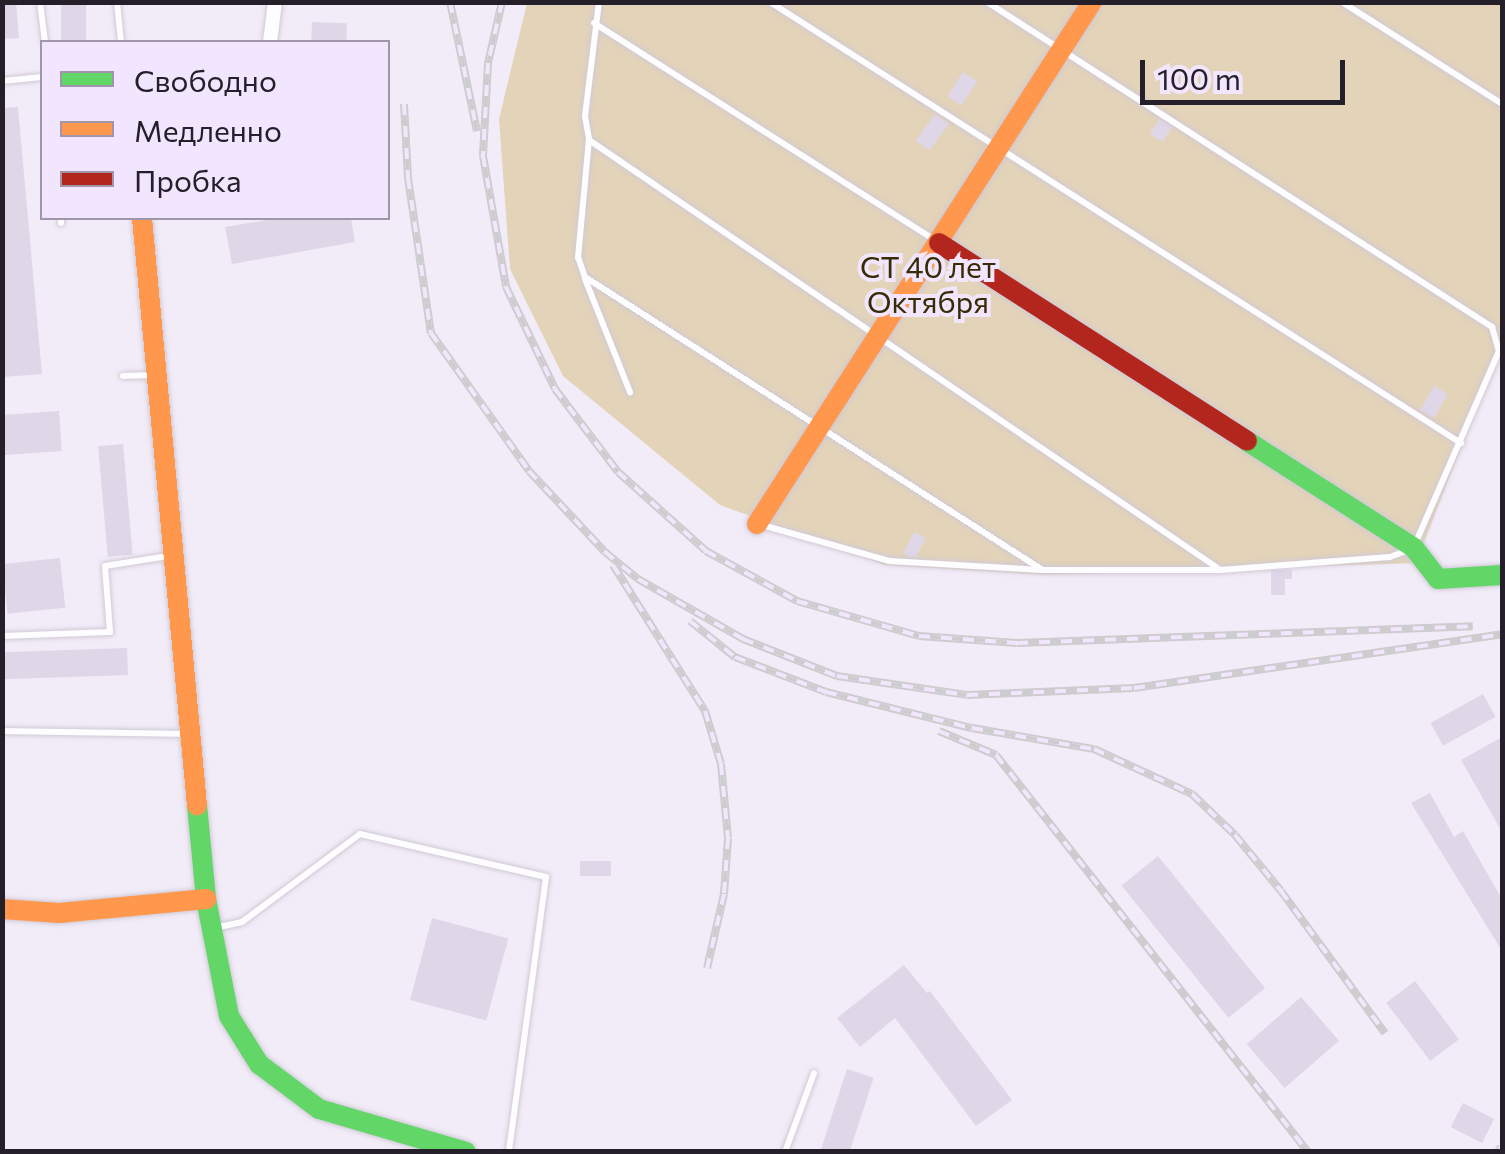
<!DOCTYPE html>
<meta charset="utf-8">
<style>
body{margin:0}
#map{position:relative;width:1505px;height:1154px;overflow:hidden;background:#f2ecf8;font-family:Commissioner,sans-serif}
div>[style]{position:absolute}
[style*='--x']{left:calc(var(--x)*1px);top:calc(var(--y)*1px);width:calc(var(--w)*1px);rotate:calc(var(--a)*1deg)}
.green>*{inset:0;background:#e3d3b9}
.building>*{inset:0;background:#dfd6e8;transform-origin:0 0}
.path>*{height:2.5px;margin-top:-1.25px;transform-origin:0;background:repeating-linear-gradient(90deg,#d8d6da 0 8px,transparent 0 13px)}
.roads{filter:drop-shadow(0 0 2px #d0cad6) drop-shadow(0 0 2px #d0cad6)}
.lane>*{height:6px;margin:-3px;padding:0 3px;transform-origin:3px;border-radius:3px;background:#fdfcfe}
.street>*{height:14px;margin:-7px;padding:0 7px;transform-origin:7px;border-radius:7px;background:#fdfcfe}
.fast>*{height:20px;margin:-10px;padding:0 10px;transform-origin:10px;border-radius:10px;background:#63d668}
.slow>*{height:20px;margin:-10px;padding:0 10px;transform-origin:10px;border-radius:10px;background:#ff974d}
.jam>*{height:20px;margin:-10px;padding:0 10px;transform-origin:10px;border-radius:10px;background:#b3261e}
.rail>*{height:8px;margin-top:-4px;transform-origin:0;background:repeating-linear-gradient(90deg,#f2e6fe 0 11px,#cdcccf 0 22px);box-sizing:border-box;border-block:2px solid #cdcccf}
span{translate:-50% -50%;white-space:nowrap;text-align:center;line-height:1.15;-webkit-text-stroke:8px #f2e6fe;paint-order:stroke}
.park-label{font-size:30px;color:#382a02}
.frame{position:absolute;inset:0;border:5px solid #251f2a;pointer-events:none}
.legend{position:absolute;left:40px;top:40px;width:350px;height:180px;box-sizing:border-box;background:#f2e6fe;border:2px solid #a096a9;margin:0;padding:12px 18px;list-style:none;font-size:30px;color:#251f2a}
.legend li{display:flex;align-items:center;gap:20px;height:50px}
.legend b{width:50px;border:2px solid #a096a9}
.scale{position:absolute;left:1140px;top:60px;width:205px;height:45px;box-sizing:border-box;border:5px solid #251f2a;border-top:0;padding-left:12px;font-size:30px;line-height:35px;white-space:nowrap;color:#251f2a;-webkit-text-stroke:8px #f2e6fe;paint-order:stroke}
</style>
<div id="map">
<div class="green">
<div style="clip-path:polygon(527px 3px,1502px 3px,1502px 343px,1416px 563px,1047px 575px,885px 565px,720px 505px,563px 376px,510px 269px,499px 119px)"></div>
</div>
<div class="building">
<div style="clip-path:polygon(2px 2px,16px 2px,19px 38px,2px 39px)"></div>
<div style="left:61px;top:2px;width:25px;height:40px"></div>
<div style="left:312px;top:22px;width:35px;height:20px;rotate:2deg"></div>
<div style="left:963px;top:72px;width:17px;height:29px;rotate:33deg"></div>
<div style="clip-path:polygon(18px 107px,42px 374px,3px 377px,3px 108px)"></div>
<div style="left:935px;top:114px;width:17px;height:33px;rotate:36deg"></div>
<div style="left:1160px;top:118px;width:15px;height:19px;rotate:32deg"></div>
<div style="clip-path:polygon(279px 218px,351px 218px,355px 242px,232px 264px,225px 227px)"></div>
<div style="left:1434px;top:386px;width:16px;height:28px;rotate:30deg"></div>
<div style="left:59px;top:411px;width:40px;height:57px;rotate:86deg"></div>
<div style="left:123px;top:444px;width:111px;height:25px;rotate:85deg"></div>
<div style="left:914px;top:532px;width:13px;height:24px;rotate:27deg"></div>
<div style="left:60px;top:558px;width:50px;height:58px;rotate:84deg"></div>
<div style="clip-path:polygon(1271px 570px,1292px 570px,1292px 579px,1285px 579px,1285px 595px,1271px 595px)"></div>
<div style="left:127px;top:648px;width:27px;height:125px;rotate:88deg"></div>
<div style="left:1483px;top:694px;width:26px;height:60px;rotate:61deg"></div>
<div style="clip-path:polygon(1502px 737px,1502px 832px,1461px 760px)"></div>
<div style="clip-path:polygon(1430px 793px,1454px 837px,1463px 831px,1502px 899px,1502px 951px,1411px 803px)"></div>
<div style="left:1158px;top:856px;width:170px;height:47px;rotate:51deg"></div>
<div style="left:611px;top:861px;width:15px;height:31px;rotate:90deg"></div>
<div style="left:432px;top:918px;width:79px;height:85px;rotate:15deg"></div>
<div style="clip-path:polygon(904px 965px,927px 993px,930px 991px,1012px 1100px,976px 1126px,895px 1018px,860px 1047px,837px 1018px)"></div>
<div style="left:1415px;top:981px;width:73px;height:36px;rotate:53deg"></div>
<div style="left:1301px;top:997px;width:58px;height:72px;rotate:49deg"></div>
<div style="left:847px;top:1069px;width:28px;height:87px;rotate:18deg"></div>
<div style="left:1463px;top:1103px;width:35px;height:27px;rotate:27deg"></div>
</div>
<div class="path">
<div style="--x:1495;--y:1152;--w:17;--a:-66"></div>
</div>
<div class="roads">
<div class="lane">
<div style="--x:40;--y:2;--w:40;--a:82.9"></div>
<div style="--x:117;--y:2;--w:40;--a:84.3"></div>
<div style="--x:599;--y:2;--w:115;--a:97"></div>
<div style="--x:585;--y:116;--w:23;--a:80"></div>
<div style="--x:589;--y:139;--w:119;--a:95.3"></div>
<div style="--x:578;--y:257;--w:21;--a:71"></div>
<div style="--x:585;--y:277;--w:541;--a:32.63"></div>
<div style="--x:770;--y:2;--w:820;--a:32.55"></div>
<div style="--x:987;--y:2;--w:601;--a:32.76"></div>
<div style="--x:1492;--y:327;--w:25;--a:74"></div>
<div style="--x:1499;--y:351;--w:208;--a:113.5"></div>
<div style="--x:1342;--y:2;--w:190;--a:32.5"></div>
<div style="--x:594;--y:23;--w:404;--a:32.5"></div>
<div style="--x:2;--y:81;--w:40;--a:-5.7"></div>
<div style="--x:589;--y:140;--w:762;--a:34.25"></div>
<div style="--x:61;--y:218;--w:5;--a:90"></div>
<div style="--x:585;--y:279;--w:122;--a:68.3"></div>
<div style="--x:123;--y:376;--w:28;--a:-2"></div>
<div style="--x:762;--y:525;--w:132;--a:15.8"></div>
<div style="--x:889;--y:561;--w:153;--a:3.4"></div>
<div style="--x:1042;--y:570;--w:178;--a:0"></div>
<div style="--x:1220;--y:570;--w:170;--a:-4.4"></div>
<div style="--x:1390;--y:557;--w:19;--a:-21"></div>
<div style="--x:2;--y:636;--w:108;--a:-2.1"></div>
<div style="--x:110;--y:632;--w:66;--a:-94.3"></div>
<div style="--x:105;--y:566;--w:64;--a:-9"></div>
<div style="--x:2;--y:731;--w:187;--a:0.9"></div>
<div style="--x:214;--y:928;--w:29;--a:-12"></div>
<div style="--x:242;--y:922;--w:147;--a:-36.7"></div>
<div style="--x:360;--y:834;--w:191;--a:13"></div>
<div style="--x:546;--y:877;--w:277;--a:97.7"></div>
<div style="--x:785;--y:1152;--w:84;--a:-69.8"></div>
</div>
<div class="street">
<div style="--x:270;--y:42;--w:40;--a:-82.9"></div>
</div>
<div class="fast">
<div style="--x:1247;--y:441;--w:198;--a:32.6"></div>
<div style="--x:1414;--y:548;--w:39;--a:52"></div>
<div style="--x:1438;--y:579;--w:64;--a:-3.6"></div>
<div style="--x:197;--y:805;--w:94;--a:84.5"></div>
<div style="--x:206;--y:899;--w:119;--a:78.9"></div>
<div style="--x:229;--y:1016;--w:57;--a:58"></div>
<div style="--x:259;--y:1064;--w:75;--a:36.9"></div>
<div style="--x:319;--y:1109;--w:153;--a:16.3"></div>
</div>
<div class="slow">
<div style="--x:142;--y:218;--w:590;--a:84.65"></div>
<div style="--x:757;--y:524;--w:620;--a:-57.31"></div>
<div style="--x:2;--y:909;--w:57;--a:4"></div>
<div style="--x:59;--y:913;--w:148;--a:-5.4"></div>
</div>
<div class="jam">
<div style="--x:939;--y:243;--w:366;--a:32.7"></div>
</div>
</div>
<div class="rail">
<div style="--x:450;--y:2;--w:132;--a:78.2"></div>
<div style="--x:502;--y:2;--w:63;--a:102.9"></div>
<div style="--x:488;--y:63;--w:93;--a:93.1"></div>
<div style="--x:483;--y:156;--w:133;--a:80"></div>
<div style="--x:506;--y:287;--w:113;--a:64.3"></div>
<div style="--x:555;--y:389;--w:104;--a:52.8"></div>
<div style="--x:618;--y:472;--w:118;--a:41.9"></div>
<div style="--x:706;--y:551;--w:104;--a:28.8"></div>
<div style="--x:797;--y:601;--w:127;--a:16"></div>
<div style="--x:919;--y:636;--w:98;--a:4.1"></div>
<div style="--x:1017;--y:643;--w:456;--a:-2.1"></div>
<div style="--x:404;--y:104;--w:74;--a:86.9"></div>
<div style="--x:408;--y:178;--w:157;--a:81.6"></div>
<div style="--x:431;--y:333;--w:169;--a:54.6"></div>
<div style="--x:529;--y:471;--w:111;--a:46.8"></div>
<div style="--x:605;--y:552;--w:43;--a:39.3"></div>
<div style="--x:638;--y:579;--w:121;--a:29.7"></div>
<div style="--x:743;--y:639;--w:101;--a:21.5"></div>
<div style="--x:837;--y:676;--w:131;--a:8.3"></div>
<div style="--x:967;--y:695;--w:167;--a:-2.4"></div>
<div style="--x:1134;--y:688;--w:372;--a:-8.3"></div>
<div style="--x:613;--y:565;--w:173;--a:57.8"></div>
<div style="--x:705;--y:711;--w:55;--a:73.2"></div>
<div style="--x:721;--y:764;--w:74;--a:84.6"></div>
<div style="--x:728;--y:838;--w:56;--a:94.1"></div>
<div style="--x:724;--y:894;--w:76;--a:102.9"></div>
<div style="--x:690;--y:621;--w:58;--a:38.7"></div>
<div style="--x:735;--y:657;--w:97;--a:21"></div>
<div style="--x:826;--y:692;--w:150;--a:13.9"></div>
<div style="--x:972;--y:728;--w:124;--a:9.8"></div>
<div style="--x:1094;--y:749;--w:108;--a:24.7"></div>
<div style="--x:1192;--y:794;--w:59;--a:43.6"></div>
<div style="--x:1235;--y:835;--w:72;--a:50.6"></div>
<div style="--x:1281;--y:891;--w:176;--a:53.8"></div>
<div style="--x:939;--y:731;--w:62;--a:22.8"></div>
<div style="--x:996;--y:755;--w:505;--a:51.84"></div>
</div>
<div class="park-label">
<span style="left:928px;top:283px">СТ 40 лет<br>Октября</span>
</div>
<div class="frame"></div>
<ul class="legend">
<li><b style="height:12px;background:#63d668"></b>Свободно</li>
<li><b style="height:12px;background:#ff974d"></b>Медленно</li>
<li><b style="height:12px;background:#b3261e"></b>Пробка</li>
</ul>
<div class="scale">100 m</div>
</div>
